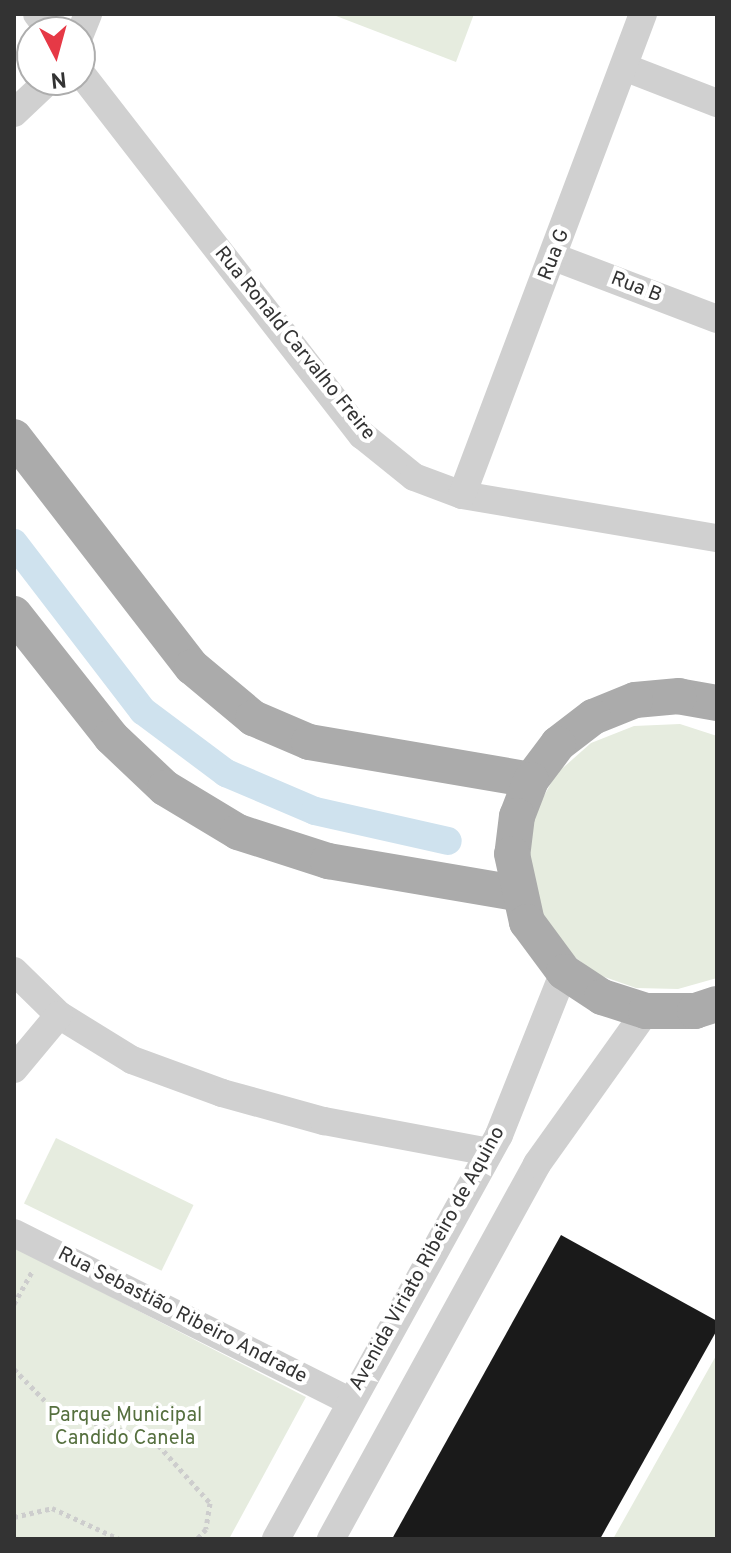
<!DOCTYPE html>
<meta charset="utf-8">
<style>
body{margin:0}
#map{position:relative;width:731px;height:1553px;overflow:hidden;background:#fff;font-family:Overpass,sans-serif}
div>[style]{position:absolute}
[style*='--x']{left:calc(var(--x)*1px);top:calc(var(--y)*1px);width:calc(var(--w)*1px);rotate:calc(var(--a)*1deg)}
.green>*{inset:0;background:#e6ecdf;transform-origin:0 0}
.canal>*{height:28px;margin:-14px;padding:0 14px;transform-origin:14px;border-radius:14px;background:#cfe2ee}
.building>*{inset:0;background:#1a1a1a}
.path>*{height:5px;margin-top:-2.5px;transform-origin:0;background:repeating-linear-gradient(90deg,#cdcdcd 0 4px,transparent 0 8px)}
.minor>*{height:28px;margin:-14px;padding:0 14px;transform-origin:14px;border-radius:14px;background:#d0d0d0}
.major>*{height:36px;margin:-18px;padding:0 18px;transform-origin:18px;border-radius:18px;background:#ababab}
span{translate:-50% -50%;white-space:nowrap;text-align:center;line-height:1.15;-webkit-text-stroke:8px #fff;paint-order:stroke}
.street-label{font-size:20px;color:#333}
.park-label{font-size:20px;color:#56703f}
.frame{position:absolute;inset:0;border:16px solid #333;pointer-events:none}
.north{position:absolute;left:16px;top:16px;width:80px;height:80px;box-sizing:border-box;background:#fff;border:2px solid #adadad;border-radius:50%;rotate:174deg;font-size:22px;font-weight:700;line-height:32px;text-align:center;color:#333}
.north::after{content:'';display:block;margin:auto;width:28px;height:36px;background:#e63946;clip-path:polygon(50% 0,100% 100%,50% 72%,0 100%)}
</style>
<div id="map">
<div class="green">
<div style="clip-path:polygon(331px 14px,474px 14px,456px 62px)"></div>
<div style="clip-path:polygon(680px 724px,717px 736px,717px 978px,678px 989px,636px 988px,596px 974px,560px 945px,536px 905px,527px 860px,534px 814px,556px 774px,591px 743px,634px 726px)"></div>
<div style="left:56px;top:1138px;width:153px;height:73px;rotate:26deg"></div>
<div style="clip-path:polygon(14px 1247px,306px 1397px,229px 1539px,14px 1539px)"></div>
<div style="clip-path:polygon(717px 1354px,717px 1539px,613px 1539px)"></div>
</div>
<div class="canal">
<div style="--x:14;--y:543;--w:212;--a:52.5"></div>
<div style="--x:143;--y:711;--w:104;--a:36.8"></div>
<div style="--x:226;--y:773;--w:97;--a:23.1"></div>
<div style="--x:315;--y:811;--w:136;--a:12.7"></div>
</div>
<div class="building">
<div style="clip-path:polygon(561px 1235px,717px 1321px,717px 1330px,600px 1539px,392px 1539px)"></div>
</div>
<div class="path">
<div style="--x:14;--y:1304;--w:39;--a:-61"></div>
<div style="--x:14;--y:1369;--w:60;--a:45.7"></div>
<div style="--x:56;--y:1412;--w:101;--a:15.6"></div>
<div style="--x:153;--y:1439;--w:86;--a:48.3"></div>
<div style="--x:210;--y:1503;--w:26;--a:99"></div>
<div style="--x:206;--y:1529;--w:13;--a:132"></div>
<div style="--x:14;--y:1517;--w:39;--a:-13"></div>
<div style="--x:52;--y:1508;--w:74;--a:24.8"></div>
</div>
<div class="minor">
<div style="--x:37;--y:14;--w:23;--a:52"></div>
<div style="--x:80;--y:34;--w:22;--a:-68"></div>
<div style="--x:624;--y:67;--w:100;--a:21.2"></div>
<div style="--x:80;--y:72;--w:460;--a:52.2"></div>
<div style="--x:362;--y:435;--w:67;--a:38.9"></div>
<div style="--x:414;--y:477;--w:51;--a:20.6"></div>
<div style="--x:462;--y:495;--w:259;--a:9.6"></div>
<div style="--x:14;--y:113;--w:48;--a:-43.3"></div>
<div style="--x:554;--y:257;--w:174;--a:20.8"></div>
<div style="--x:462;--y:495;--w:514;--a:-69.38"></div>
<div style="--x:14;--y:971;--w:63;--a:44.4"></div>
<div style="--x:59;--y:1015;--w:86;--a:31.7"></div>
<div style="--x:132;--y:1060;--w:96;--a:20.1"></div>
<div style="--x:222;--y:1093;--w:106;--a:15.4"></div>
<div style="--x:324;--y:1121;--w:168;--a:10.6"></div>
<div style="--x:14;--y:1069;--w:70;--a:-50.2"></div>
<div style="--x:14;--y:1233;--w:375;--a:26.6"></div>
<div style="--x:276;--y:1539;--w:461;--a:-61.1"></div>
<div style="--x:499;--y:1135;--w:175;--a:-68.3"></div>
<div style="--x:331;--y:1539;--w:428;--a:-61.2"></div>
<div style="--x:537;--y:1164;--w:188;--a:-54.5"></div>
</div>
<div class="major">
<div style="--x:14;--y:437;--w:291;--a:52.3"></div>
<div style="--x:192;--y:667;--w:80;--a:39.9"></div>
<div style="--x:253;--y:718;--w:61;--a:23.2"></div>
<div style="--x:309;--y:742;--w:225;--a:9.7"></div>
<div style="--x:14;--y:614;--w:157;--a:51.7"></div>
<div style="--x:111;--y:737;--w:74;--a:43.4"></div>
<div style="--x:165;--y:788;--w:85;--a:31.1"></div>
<div style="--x:238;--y:832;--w:95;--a:17.9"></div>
<div style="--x:328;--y:861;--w:191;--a:9.7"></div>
<div style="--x:717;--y:703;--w:39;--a:-170"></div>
<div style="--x:679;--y:696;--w:44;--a:174.8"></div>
<div style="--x:635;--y:700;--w:45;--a:158"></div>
<div style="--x:593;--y:717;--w:44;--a:142.4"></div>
<div style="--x:558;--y:744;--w:45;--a:126.9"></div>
<div style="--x:531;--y:780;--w:39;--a:111"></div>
<div style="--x:517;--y:816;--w:38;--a:97"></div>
<div style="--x:512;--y:854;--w:70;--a:77.6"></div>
<div style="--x:527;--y:922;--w:62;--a:53.5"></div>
<div style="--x:564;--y:972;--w:45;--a:33.3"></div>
<div style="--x:602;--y:997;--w:46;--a:17.7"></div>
<div style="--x:646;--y:1011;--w:49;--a:0"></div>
<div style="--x:695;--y:1011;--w:23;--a:-18"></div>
</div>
<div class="street-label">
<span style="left:555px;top:255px;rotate:-69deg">Rua G</span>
<span style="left:636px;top:288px;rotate:21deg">Rua B</span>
<span style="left:294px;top:344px;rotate:51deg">Rua Ronald Carvalho Freire</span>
<span style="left:428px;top:1259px;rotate:-61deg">Avenida Viriato Ribeiro de Aquino</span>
<span style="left:182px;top:1316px;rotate:27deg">Rua Sebastião Ribeiro Andrade</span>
</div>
<div class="park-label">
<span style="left:125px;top:1428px">Parque Municipal<br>Candido Canela</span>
</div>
<div class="frame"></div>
<div class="north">N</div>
</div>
